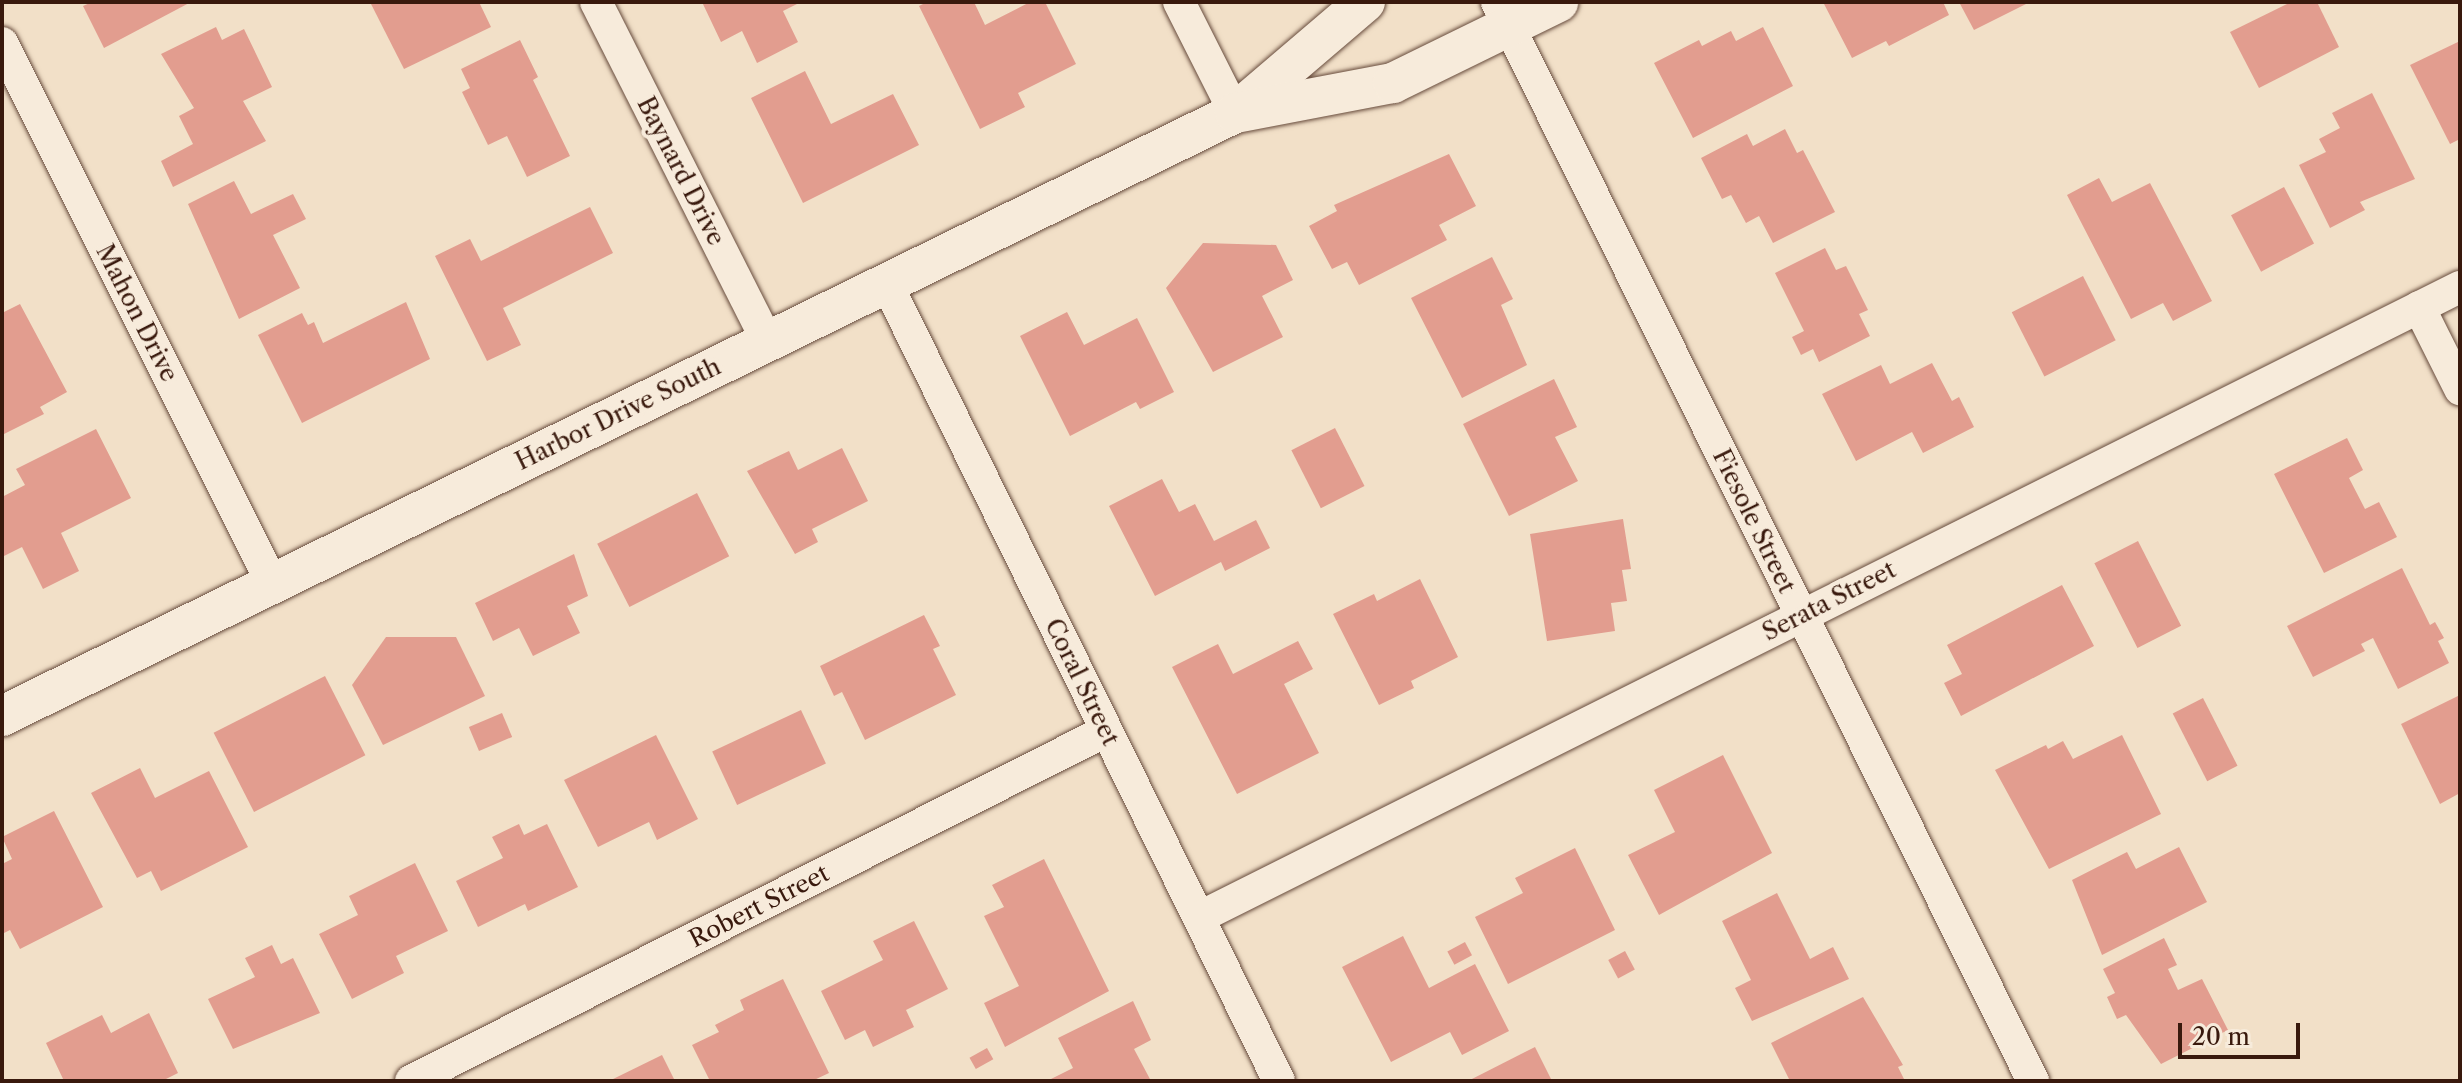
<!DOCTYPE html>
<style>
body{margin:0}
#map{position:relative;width:2462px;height:1083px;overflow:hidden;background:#f2e0c8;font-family:"Libre Caslon Text",serif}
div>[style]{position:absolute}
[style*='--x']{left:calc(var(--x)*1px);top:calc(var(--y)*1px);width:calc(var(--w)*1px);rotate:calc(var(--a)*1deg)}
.building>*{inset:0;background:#e29d8f;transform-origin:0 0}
.roads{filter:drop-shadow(0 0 2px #674b3c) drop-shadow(0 0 2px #674b3c)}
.minor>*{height:32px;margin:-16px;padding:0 16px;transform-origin:16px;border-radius:16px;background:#f7ebdb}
.tertiary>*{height:40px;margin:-20px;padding:0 20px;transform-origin:20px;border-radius:20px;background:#f7ebdb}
span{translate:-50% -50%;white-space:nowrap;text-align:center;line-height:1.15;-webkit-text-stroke:8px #f7ebdb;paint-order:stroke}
.street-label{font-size:24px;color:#39190d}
.frame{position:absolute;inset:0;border:4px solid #39190d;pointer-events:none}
.scale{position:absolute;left:2178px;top:1023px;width:122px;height:36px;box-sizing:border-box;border:4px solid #39190d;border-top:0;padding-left:10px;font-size:24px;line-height:28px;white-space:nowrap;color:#39190d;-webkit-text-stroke:6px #f7ebdb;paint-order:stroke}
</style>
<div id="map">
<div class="building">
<div style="clip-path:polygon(92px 2px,191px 2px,104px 48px,83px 6px)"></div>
<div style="clip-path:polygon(370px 2px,479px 2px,491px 27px,404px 69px)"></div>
<div style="clip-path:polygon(702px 2px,801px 2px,783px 11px,798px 42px,757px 63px,742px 31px,721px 42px)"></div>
<div style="clip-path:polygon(927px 2px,974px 2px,985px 25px,1030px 2px,1045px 2px,1076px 64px,1018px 93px,1025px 107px,980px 129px,919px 6px)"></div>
<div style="clip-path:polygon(1823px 2px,1943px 2px,1949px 15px,1889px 46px,1886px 41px,1852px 58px)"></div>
<div style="clip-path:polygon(1959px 2px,2030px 2px,1974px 30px)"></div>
<div style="clip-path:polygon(2291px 2px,2317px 2px,2339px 47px,2259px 88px,2230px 32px)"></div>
<div style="clip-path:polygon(216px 27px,222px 40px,244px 29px,272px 87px,243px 101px,266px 141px,173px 187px,161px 161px,193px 144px,179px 116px,194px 108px,161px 54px)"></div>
<div style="clip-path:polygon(1763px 27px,1793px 86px,1693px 138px,1654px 63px,1699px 40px,1702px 46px,1731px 31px,1736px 41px)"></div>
<div style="clip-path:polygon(520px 40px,538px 77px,533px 80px,570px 156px,527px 177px,507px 136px,488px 145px,462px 92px,470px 88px,461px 69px)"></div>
<div style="clip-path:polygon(2460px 41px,2460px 139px,2450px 144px,2410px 65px)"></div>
<div style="clip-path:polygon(805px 71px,831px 124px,893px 94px,919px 145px,803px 203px,751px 98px)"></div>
<div style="clip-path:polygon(2372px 93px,2415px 179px,2360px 202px,2365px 210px,2330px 228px,2299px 165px,2326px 152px,2319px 139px,2340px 128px,2332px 113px)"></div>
<div style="clip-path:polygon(1785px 129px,1797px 153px,1803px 150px,1835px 212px,1773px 243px,1759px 216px,1746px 223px,1731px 195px,1722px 199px,1701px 158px,1747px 134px,1753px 146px)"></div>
<div style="clip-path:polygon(1449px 154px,1476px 206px,1439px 225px,1447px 240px,1359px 285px,1347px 262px,1332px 269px,1309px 226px,1337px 211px,1334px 205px)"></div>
<div style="clip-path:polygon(2099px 178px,2112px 202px,2150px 183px,2212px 301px,2173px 321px,2163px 303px,2131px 319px,2067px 195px)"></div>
<div style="clip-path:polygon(234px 181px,251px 214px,293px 194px,306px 219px,273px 235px,300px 288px,239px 319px,188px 204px)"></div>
<div style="left:2284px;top:187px;width:64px;height:60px;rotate:62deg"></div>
<div style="clip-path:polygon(590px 207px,613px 253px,503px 308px,521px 345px,487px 361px,435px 256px,470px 239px,481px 261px)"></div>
<div style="clip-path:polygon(1203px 243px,1276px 245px,1293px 280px,1262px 296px,1283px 337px,1213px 372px,1166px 288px)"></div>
<div style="clip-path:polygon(1825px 248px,1836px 270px,1846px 266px,1868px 310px,1859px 314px,1870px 336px,1819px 362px,1813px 349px,1801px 355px,1792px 337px,1804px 331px,1775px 273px)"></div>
<div style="clip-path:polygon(1492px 257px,1513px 299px,1501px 305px,1527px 365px,1462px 398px,1411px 298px)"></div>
<div style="left:2083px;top:276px;width:72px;height:80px;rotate:63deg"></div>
<div style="clip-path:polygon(406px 302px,430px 359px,302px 423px,258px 335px,302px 313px,308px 325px,314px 322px,323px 343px)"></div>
<div style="clip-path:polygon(20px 304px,67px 392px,40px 407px,44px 414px,2px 435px,2px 313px)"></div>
<div style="clip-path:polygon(1067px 312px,1084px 345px,1137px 318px,1174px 392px,1140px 409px,1136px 402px,1070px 436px,1020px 336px)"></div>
<div style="clip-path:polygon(1932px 363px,1952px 401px,1959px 397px,1974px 427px,1923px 453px,1912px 432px,1856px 461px,1822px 394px,1881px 365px,1890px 384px)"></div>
<div style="clip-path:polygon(1554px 379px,1577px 427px,1555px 437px,1578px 481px,1509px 516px,1463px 424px)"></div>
<div style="left:1335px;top:428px;width:65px;height:49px;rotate:63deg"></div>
<div style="clip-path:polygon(96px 429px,131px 498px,61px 533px,79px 571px,43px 589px,22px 547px,4px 556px,2px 552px,2px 497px,25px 485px,16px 469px)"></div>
<div style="clip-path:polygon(2347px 438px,2363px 470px,2349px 478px,2365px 509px,2379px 502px,2397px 537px,2324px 573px,2274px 474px)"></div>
<div style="clip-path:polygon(842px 448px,868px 501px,812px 529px,818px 542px,795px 554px,747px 471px,789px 451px,798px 470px)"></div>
<div style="clip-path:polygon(1162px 479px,1179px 512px,1195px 504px,1214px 541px,1256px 520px,1270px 548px,1225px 571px,1221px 562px,1155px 596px,1109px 506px)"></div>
<div style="left:697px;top:493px;width:71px;height:112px;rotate:63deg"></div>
<div style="clip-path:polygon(1623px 519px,1631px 569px,1622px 570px,1627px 601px,1611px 603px,1615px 631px,1547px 641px,1530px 534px)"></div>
<div style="left:2138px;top:541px;width:95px;height:49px;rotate:63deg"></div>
<div style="clip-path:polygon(574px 554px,588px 596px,567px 606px,580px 633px,533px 656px,519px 628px,493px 641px,475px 603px)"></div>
<div style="clip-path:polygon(2402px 568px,2430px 625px,2435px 622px,2444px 638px,2438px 641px,2449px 663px,2398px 689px,2373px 638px,2361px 644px,2365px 651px,2313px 677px,2287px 626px)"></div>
<div style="clip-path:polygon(1420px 579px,1458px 657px,1411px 681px,1414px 688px,1379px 705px,1333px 614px,1374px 594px,1377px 601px)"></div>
<div style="clip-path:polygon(2062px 585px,2094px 646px,1961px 716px,1944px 683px,1962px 674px,1947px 645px)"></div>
<div style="clip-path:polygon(924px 615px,940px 646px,933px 649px,956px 695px,865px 740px,842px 692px,834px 696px,820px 666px)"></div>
<div style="clip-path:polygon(386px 637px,456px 637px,485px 696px,383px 745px,352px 685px)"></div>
<div style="clip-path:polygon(1298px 641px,1313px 669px,1284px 684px,1319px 753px,1237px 794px,1172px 667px,1218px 644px,1233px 674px)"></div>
<div style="left:325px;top:676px;width:89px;height:125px;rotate:63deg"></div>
<div style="clip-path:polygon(2460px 695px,2460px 793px,2440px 804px,2401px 724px)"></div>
<div style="left:2203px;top:698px;width:76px;height:34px;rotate:63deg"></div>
<div style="left:801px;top:710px;width:59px;height:98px;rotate:65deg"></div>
<div style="left:502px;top:713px;width:26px;height:36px;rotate:67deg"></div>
<div style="clip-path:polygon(656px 735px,698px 819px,657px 840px,649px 822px,598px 847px,564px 780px)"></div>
<div style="clip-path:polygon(2122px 735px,2161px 814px,2049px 869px,1995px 770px,2046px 745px,2048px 749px,2063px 741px,2073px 759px)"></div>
<div style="clip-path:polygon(1723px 755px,1772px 853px,1659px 915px,1628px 855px,1675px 832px,1654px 790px)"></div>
<div style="clip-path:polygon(140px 768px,155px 798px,209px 771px,248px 847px,161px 891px,151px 871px,137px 878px,91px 793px)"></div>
<div style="clip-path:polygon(54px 811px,103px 907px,20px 949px,10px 930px,2px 934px,2px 864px,12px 859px,2px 837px)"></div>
<div style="clip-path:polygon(519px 824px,524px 835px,547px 824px,578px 887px,528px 911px,525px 904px,478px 927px,456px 881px,503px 858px,492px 837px)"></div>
<div style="clip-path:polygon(2179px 847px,2207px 902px,2102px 955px,2072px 880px,2127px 852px,2136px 869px)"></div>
<div style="clip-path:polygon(1575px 848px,1615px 930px,1508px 984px,1475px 917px,1523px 893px,1515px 878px)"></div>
<div style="clip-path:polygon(1044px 859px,1109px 991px,1005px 1047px,984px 1003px,1019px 986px,984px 916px,1004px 907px,992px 885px)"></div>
<div style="clip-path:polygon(415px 863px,448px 931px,396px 956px,404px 973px,352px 999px,319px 934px,358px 915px,349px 896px)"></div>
<div style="clip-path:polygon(1777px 893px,1810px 959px,1833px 947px,1849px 979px,1752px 1021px,1735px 988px,1751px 980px,1722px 921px)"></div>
<div style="clip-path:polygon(914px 921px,948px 989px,906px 1010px,914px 1027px,873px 1047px,865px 1030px,845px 1040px,821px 991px,883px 960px,873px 941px)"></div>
<div style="clip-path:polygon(1403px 936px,1429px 988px,1475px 964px,1509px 1031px,1462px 1055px,1450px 1032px,1391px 1062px,1342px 967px)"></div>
<div style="clip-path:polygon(2164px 938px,2177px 965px,2168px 969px,2178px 990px,2202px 979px,2228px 1030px,2161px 1064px,2126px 1015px,2117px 1019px,2107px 997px,2115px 993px,2103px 969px)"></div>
<div style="left:1465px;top:942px;width:15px;height:20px;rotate:62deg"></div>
<div style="clip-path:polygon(272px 945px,281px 964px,293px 958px,320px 1013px,233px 1049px,208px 999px,255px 977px,245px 958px)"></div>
<div style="left:1625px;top:951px;width:21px;height:19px;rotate:62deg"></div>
<div style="clip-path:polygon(783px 979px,829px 1073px,812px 1081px,710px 1081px,692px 1045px,719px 1032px,715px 1025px,744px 1010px,740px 1000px)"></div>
<div style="clip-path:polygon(1863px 997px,1903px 1065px,1898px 1067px,1905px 1081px,1790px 1081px,1771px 1043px)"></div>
<div style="clip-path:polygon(1133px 1001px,1151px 1040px,1134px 1049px,1151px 1081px,1047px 1081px,1073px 1068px,1058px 1038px)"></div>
<div style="clip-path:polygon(149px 1013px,178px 1073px,162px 1081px,64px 1081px,46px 1043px,102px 1015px,111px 1033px)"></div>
<div style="clip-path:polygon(1535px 1047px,1552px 1081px,1468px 1081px)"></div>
<div style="left:987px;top:1048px;width:13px;height:20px;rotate:61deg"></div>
<div style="clip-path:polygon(662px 1055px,675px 1081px,609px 1081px)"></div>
</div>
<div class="roads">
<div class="minor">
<div style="--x:596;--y:2;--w:380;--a:63.2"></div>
<div style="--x:1179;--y:2;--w:124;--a:63.2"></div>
<div style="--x:1497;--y:2;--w:1205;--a:63.58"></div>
<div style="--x:2;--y:43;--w:604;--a:63.43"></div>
<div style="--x:886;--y:282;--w:890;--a:63.81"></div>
<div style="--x:2419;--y:307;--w:92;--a:63.4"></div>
<div style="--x:1200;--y:917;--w:1409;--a:-26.57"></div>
<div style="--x:411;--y:1081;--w:778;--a:-26.73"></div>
</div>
<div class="tertiary">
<div style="--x:1235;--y:113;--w:171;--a:-40.5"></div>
<div style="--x:2;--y:716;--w:1373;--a:-26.06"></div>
<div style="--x:1235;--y:113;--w:161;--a:-10.8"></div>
<div style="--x:1393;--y:83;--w:184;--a:-26.1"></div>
</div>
</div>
<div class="street-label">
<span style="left:681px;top:171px;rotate:63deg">Baynard Drive</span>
<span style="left:137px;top:313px;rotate:63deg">Mahon Drive</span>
<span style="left:618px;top:414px;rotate:-26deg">Harbor Drive South</span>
<span style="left:1754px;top:521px;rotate:64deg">Fiesole Street</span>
<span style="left:1829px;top:601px;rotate:-27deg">Serata Street</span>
<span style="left:1082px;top:682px;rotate:64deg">Coral Street</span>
<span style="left:759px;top:906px;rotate:-27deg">Robert Street</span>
</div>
<div class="frame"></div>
<div class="scale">20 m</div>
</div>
